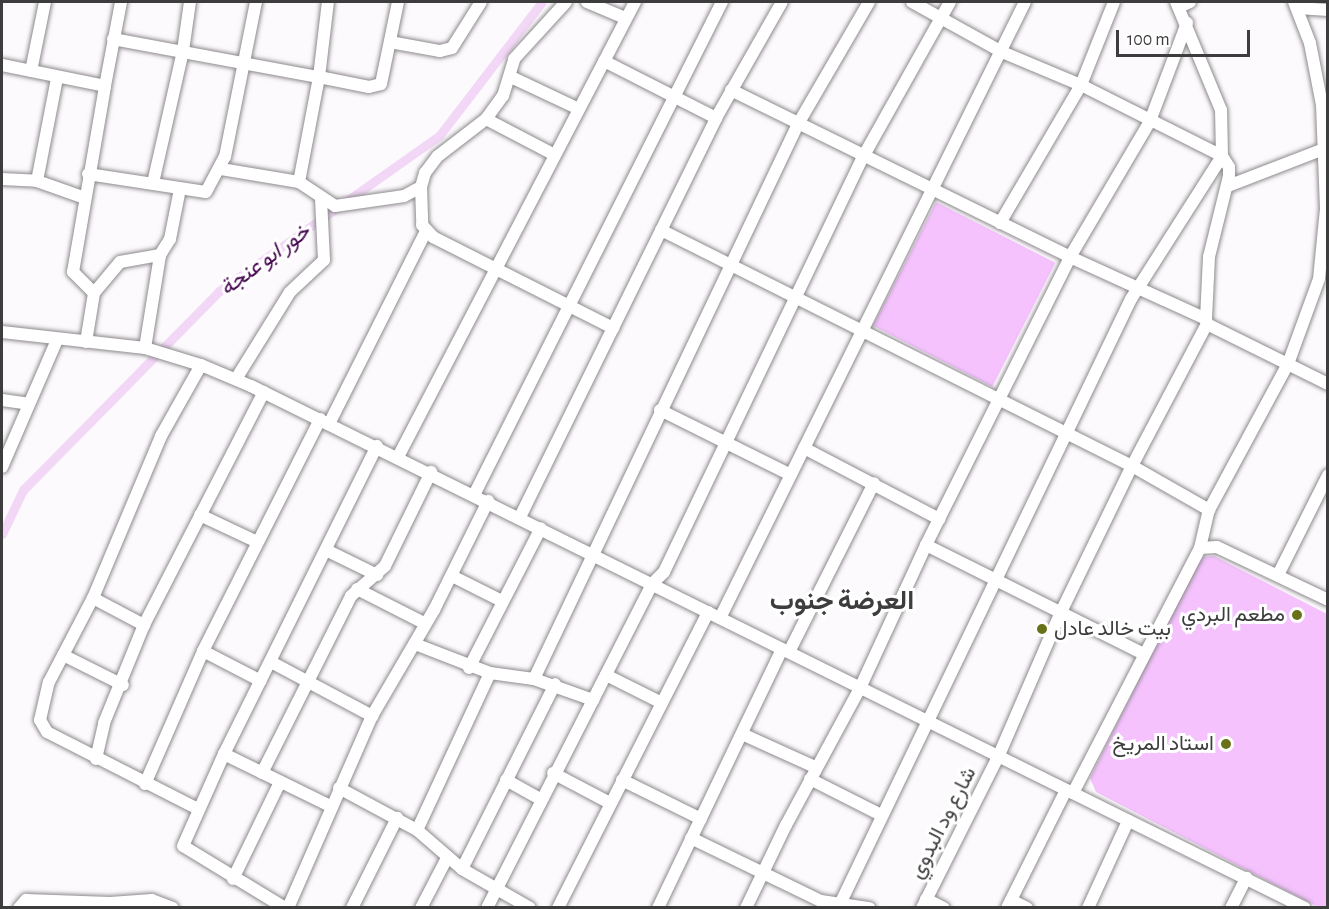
<!DOCTYPE html>
<meta charset="utf-8">
<style>
body{margin:0}
#map{position:relative;width:1329px;height:909px;overflow:hidden;background:#fdfafe;font-family:"Alegreya Sans",Vazirmatn,sans-serif}
div>[style]{position:absolute}
[style*='--x']{left:calc(var(--x)*1px);top:calc(var(--y)*1px);width:calc(var(--w)*1px);rotate:calc(var(--a)*1deg)}
.green>*{inset:0;background:#f5c2fe;transform-origin:0 0}
.canal>*{height:9px;margin:-4.5px;padding:0 4.5px;transform-origin:4.5px;border-radius:4.5px;background:#f2d7f6}
.roads{filter:drop-shadow(0 0 2px #8d8a8d) drop-shadow(0 0 2px #8d8a8d)}
.minor>*{height:12px;margin:-6px;padding:0 6px;transform-origin:6px;border-radius:6px;background:#fff}
.dots>*{width:16px;height:16px;translate:-50% -50%;box-sizing:border-box;border:3px solid #fff;border-radius:50%}
span{translate:-50% -50%;white-space:nowrap;text-align:center;line-height:1.15;-webkit-text-stroke:6px #fff;paint-order:stroke}
.poi-label{font-size:21px;color:#3e3d3e}
.right{translate:-100% -50%;text-align:right}
.left{translate:0 -50%;text-align:left}
.street-label{font-size:21px;color:#3e3d3e}
.water-label{font-size:22px;color:#45074f;font-style:italic}
.district-label{font-size:27px;color:#3e3d3e;font-weight:700}
.frame{position:absolute;inset:0;border:3px solid #3e3d3e;pointer-events:none}
.scale{position:absolute;left:1116px;top:30px;width:134px;height:27px;box-sizing:border-box;border:3px solid #3e3d3e;border-top:0;padding-left:8px;font-size:18px;line-height:21px;white-space:nowrap;color:#3e3d3e;-webkit-text-stroke:4px #fff;paint-order:stroke}
</style>
<div id="map">
<div class="green">
<div style="left:936px;top:202px;width:134px;height:139px;rotate:27deg"></div>
<div style="clip-path:polygon(1214px 556px,1327px 614px,1327px 907px,1318px 907px,1096px 792px,1090px 778px,1193px 570px,1203px 557px)"></div>
</div>
<div class="canal">
<div style="--x:2;--y:534;--w:49;--a:-64.5"></div>
<div style="--x:23;--y:490;--w:279;--a:-45.4"></div>
<div style="--x:219;--y:291;--w:269;--a:-35.2"></div>
<div style="--x:439;--y:136;--w:169;--a:-52.5"></div>
</div>
<div class="roads">
<div class="minor">
<div style="--x:587;--y:2;--w:41;--a:22.8"></div>
<div style="--x:912;--y:2;--w:103;--a:29.1"></div>
<div style="--x:1002;--y:52;--w:86;--a:22.7"></div>
<div style="--x:1081;--y:85;--w:158;--a:26.7"></div>
<div style="--x:1222;--y:156;--w:13;--a:58"></div>
<div style="--x:1229;--y:167;--w:9;--a:90"></div>
<div style="--x:1229;--y:176;--w:83;--a:103.9"></div>
<div style="--x:1209;--y:257;--w:62;--a:92.8"></div>
<div style="--x:1179;--y:7;--w:12;--a:-24"></div>
<div style="--x:1298;--y:8;--w:30;--a:4"></div>
<div style="--x:113;--y:39;--w:209;--a:10.5"></div>
<div style="--x:319;--y:77;--w:76;--a:-83.2"></div>
<div style="--x:390;--y:42;--w:51;--a:10.2"></div>
<div style="--x:440;--y:51;--w:12;--a:-14"></div>
<div style="--x:452;--y:48;--w:54;--a:-57.8"></div>
<div style="--x:604;--y:61;--w:126;--a:27"></div>
<div style="--x:2;--y:65;--w:105;--a:11.5"></div>
<div style="--x:105;--y:86;--w:86;--a:-79.2"></div>
<div style="--x:31;--y:71;--w:70;--a:-78.5"></div>
<div style="--x:511;--y:77;--w:73;--a:25.2"></div>
<div style="--x:731;--y:90;--w:378;--a:26.2"></div>
<div style="--x:1070;--y:257;--w:149;--a:24.5"></div>
<div style="--x:1206;--y:319;--w:5;--a:79"></div>
<div style="--x:1207;--y:324;--w:135;--a:26.4"></div>
<div style="--x:486;--y:119;--w:76;--a:27.6"></div>
<div style="--x:221;--y:169;--w:79;--a:9.5"></div>
<div style="--x:299;--y:182;--w:43;--a:33.7"></div>
<div style="--x:335;--y:206;--w:70;--a:-8.2"></div>
<div style="--x:404;--y:196;--w:19;--a:-28"></div>
<div style="--x:421;--y:187;--w:15;--a:-74"></div>
<div style="--x:425;--y:173;--w:21;--a:-53"></div>
<div style="--x:438;--y:156;--w:61;--a:-37.6"></div>
<div style="--x:486;--y:119;--w:29;--a:-54"></div>
<div style="--x:503;--y:96;--w:39;--a:-73"></div>
<div style="--x:514;--y:59;--w:77;--a:-47.6"></div>
<div style="--x:88;--y:174;--w:119;--a:8.7"></div>
<div style="--x:206;--y:192;--w:40;--a:-62"></div>
<div style="--x:225;--y:157;--w:158;--a:-78.7"></div>
<div style="--x:2;--y:179;--w:35;--a:3"></div>
<div style="--x:37;--y:181;--w:51;--a:19.5"></div>
<div style="--x:37;--y:181;--w:105;--a:-79"></div>
<div style="--x:299;--y:182;--w:107;--a:-79.2"></div>
<div style="--x:319;--y:77;--w:51;--a:11.3"></div>
<div style="--x:369;--y:87;--w:12;--a:-14"></div>
<div style="--x:381;--y:84;--w:84;--a:-78.3"></div>
<div style="--x:153;--y:183;--w:135;--a:-77.2"></div>
<div style="--x:183;--y:51;--w:49;--a:-81.9"></div>
<div style="--x:1228;--y:186;--w:103;--a:-21.1"></div>
<div style="--x:421;--y:187;--w:38;--a:88"></div>
<div style="--x:422;--y:225;--w:16;--a:47"></div>
<div style="--x:433;--y:237;--w:202;--a:26.8"></div>
<div style="--x:1000;--y:223;--w:160;--a:-59.6"></div>
<div style="--x:1081;--y:85;--w:89;--a:-68.3"></div>
<div style="--x:661;--y:230;--w:527;--a:26.61"></div>
<div style="--x:1132;--y:466;--w:89;--a:29.7"></div>
<div style="--x:94;--y:293;--w:30;--a:-135"></div>
<div style="--x:73;--y:272;--w:189;--a:-80.2"></div>
<div style="--x:2;--y:332;--w:144;--a:6.4"></div>
<div style="--x:145;--y:348;--w:59;--a:16.9"></div>
<div style="--x:201;--y:365;--w:54;--a:22.8"></div>
<div style="--x:251;--y:386;--w:1176;--a:26.35"></div>
<div style="--x:86;--y:342;--w:50;--a:-80.7"></div>
<div style="--x:94;--y:293;--w:40;--a:-50"></div>
<div style="--x:120;--y:262;--w:41;--a:-9.9"></div>
<div style="--x:145;--y:348;--w:94;--a:-80.8"></div>
<div style="--x:160;--y:255;--w:19;--a:-58"></div>
<div style="--x:170;--y:239;--w:51;--a:-78.7"></div>
<div style="--x:236;--y:379;--w:102;--a:-58.2"></div>
<div style="--x:290;--y:292;--w:47;--a:-43.3"></div>
<div style="--x:324;--y:260;--w:61;--a:-92.8"></div>
<div style="--x:2;--y:400;--w:27;--a:8"></div>
<div style="--x:660;--y:410;--w:146;--a:26.4"></div>
<div style="--x:329;--y:424;--w:216;--a:-63.3"></div>
<div style="--x:804;--y:448;--w:153;--a:27.7"></div>
<div style="--x:399;--y:455;--w:511;--a:-62.48"></div>
<div style="--x:2;--y:467;--w:138;--a:-66.6"></div>
<div style="--x:474;--y:495;--w:552;--a:-63.3"></div>
<div style="--x:200;--y:515;--w:63;--a:25.3"></div>
<div style="--x:520;--y:517;--w:445;--a:-63.8"></div>
<div style="--x:716;--y:118;--w:133;--a:-60.4"></div>
<div style="--x:926;--y:545;--w:241;--a:26.6"></div>
<div style="--x:1200;--y:548;--w:17;--a:-3"></div>
<div style="--x:1217;--y:547;--w:123;--a:25.5"></div>
<div style="--x:326;--y:550;--w:57;--a:26.1"></div>
<div style="--x:1278;--y:575;--w:112;--a:-63.4"></div>
<div style="--x:452;--y:576;--w:56;--a:26.6"></div>
<div style="--x:357;--y:589;--w:77;--a:26.9"></div>
<div style="--x:93;--y:598;--w:58;--a:27.9"></div>
<div style="--x:720;--y:618;--w:687;--a:-63.66"></div>
<div style="--x:415;--y:644;--w:80;--a:21.1"></div>
<div style="--x:490;--y:673;--w:173;--a:114.9"></div>
<div style="--x:203;--y:651;--w:65;--a:27.3"></div>
<div style="--x:789;--y:652;--w:189;--a:-63.3"></div>
<div style="--x:63;--y:655;--w:67;--a:26.6"></div>
<div style="--x:271;--y:662;--w:115;--a:28.1"></div>
<div style="--x:469;--y:668;--w:157;--a:-62.8"></div>
<div style="--x:490;--y:673;--w:44;--a:7.8"></div>
<div style="--x:534;--y:679;--w:63;--a:19.6"></div>
<div style="--x:606;--y:675;--w:60;--a:26.6"></div>
<div style="--x:534;--y:679;--w:615;--a:-64.56"></div>
<div style="--x:798;--y:124;--w:141;--a:-59.8"></div>
<div style="--x:742;--y:734;--w:80;--a:24.3"></div>
<div style="--x:224;--y:754;--w:118;--a:26.1"></div>
<div style="--x:96;--y:759;--w:37;--a:-77"></div>
<div style="--x:104;--y:723;--w:106;--a:-67.8"></div>
<div style="--x:144;--y:625;--w:262;--a:-62.8"></div>
<div style="--x:262;--y:773;--w:198;--a:-63.3"></div>
<div style="--x:351;--y:596;--w:45;--a:-41.4"></div>
<div style="--x:385;--y:566;--w:105;--a:-63.9"></div>
<div style="--x:553;--y:773;--w:64;--a:27.8"></div>
<div style="--x:810;--y:779;--w:80;--a:26.9"></div>
<div style="--x:506;--y:780;--w:39;--a:29"></div>
<div style="--x:622;--y:780;--w:88;--a:26.3"></div>
<div style="--x:145;--y:784;--w:145;--a:-66.4"></div>
<div style="--x:203;--y:651;--w:260;--a:-63.2"></div>
<div style="--x:339;--y:788;--w:89;--a:28.3"></div>
<div style="--x:417;--y:830;--w:60;--a:40.9"></div>
<div style="--x:462;--y:869;--w:78;--a:29.8"></div>
<div style="--x:1073;--y:793;--w:276;--a:-62.6"></div>
<div style="--x:1200;--y:548;--w:39;--a:-77"></div>
<div style="--x:1209;--y:510;--w:166;--a:-61.6"></div>
<div style="--x:1288;--y:364;--w:90;--a:-70"></div>
<div style="--x:1319;--y:279;--w:70;--a:-84.3"></div>
<div style="--x:1326;--y:209;--w:104;--a:-92.2"></div>
<div style="--x:1322;--y:105;--w:63;--a:-101"></div>
<div style="--x:1310;--y:43;--w:44;--a:-111.3"></div>
<div style="--x:198;--y:809;--w:169;--a:-153"></div>
<div style="--x:47;--y:732;--w:14;--a:-120"></div>
<div style="--x:40;--y:720;--w:39;--a:-77"></div>
<div style="--x:49;--y:682;--w:95;--a:-62.4"></div>
<div style="--x:93;--y:598;--w:176;--a:-67.2"></div>
<div style="--x:161;--y:436;--w:81;--a:-60.6"></div>
<div style="--x:691;--y:838;--w:144;--a:25.9"></div>
<div style="--x:821;--y:901;--w:49;--a:8.3"></div>
<div style="--x:462;--y:869;--w:207;--a:-63.3"></div>
<div style="--x:233;--y:879;--w:108;--a:-64.1"></div>
<div style="--x:926;--y:899;--w:20;--a:27"></div>
<div style="--x:1011;--y:900;--w:18;--a:27"></div>
<div style="--x:841;--y:902;--w:669;--a:-64.32"></div>
<div style="--x:1131;--y:299;--w:169;--a:-57.5"></div>
<div style="--x:1222;--y:156;--w:46;--a:-91.2"></div>
<div style="--x:1221;--y:110;--w:117;--a:-112.6"></div>
<div style="--x:19;--y:908;--w:11;--a:-49"></div>
<div style="--x:26;--y:900;--w:84;--a:2"></div>
<div style="--x:110;--y:903;--w:42;--a:-4.1"></div>
<div style="--x:152;--y:900;--w:22;--a:21"></div>
<div style="--x:285;--y:908;--w:119;--a:-148.7"></div>
<div style="--x:183;--y:846;--w:101;--a:-66"></div>
<div style="--x:224;--y:754;--w:344;--a:-63.6"></div>
<div style="--x:288;--y:908;--w:210;--a:-66.4"></div>
<div style="--x:372;--y:716;--w:123;--a:-59.7"></div>
<div style="--x:434;--y:610;--w:122;--a:-63.6"></div>
<div style="--x:352;--y:908;--w:101;--a:-63.4"></div>
<div style="--x:421;--y:908;--w:56;--a:-62.5"></div>
<div style="--x:487;--y:908;--w:364;--a:-63"></div>
<div style="--x:652;--y:584;--w:17;--a:-45"></div>
<div style="--x:664;--y:572;--w:460;--a:-64.4"></div>
<div style="--x:863;--y:157;--w:178;--a:-60.7"></div>
<div style="--x:558;--y:908;--w:332;--a:-63.1"></div>
<div style="--x:658;--y:908;--w:287;--a:-64.4"></div>
<div style="--x:746;--y:908;--w:92;--a:-64.3"></div>
<div style="--x:786;--y:825;--w:156;--a:-61.6"></div>
<div style="--x:860;--y:688;--w:157;--a:-65.2"></div>
<div style="--x:926;--y:545;--w:322;--a:-63.4"></div>
<div style="--x:1070;--y:257;--w:158;--a:-59.5"></div>
<div style="--x:1150;--y:121;--w:105;--a:-69.3"></div>
<div style="--x:922;--y:908;--w:171;--a:-63.3"></div>
<div style="--x:999;--y:755;--w:156;--a:-66.6"></div>
<div style="--x:1061;--y:612;--w:162;--a:-64.1"></div>
<div style="--x:1132;--y:466;--w:161;--a:-62.2"></div>
<div style="--x:1007;--y:908;--w:132;--a:-63.4"></div>
<div style="--x:1088;--y:908;--w:96;--a:-65.3"></div>
<div style="--x:1231;--y:908;--w:34;--a:-63"></div>
</div>
</div>
<div class="dots">
<div style="left:1297px;top:615px;background:#697119"></div>
<div style="left:1042px;top:629px;background:#697119"></div>
<div style="left:1226px;top:744px;background:#697119"></div>
</div>
<div class="poi-label">
<span class="right" style="left:1285px;top:615px">مطعم البردي</span>
<span class="left" style="left:1054px;top:629px">بيت خالد عادل</span>
<span class="right" style="left:1214px;top:744px">استاد المريخ</span>
</div>
<div class="street-label">
<span style="left:943px;top:823px;rotate:-63deg">شارع ود البدوي</span>
</div>
<div class="water-label">
<span style="left:265px;top:260px;rotate:-36deg">خور ابو عنجة</span>
</div>
<div class="district-label">
<span style="left:842px;top:601px">العرضة جنوب</span>
</div>
<div class="frame"></div>
<div class="scale">100 m</div>
</div>
